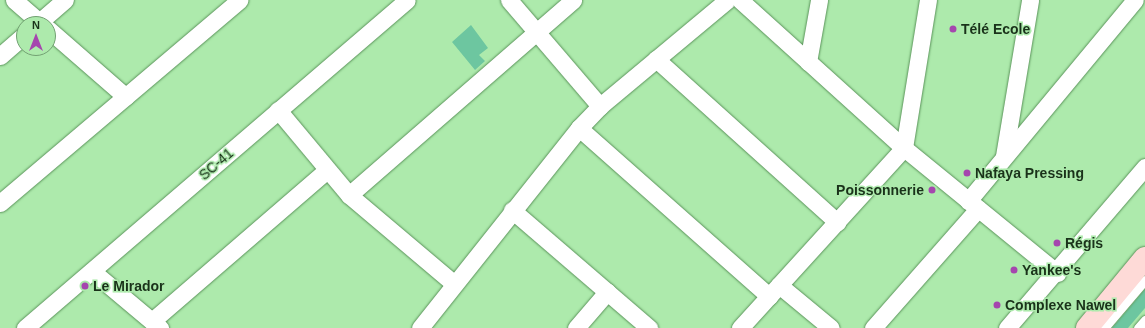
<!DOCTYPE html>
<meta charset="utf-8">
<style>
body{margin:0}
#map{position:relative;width:1145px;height:328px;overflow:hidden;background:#adeaac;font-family:Helvetica,sans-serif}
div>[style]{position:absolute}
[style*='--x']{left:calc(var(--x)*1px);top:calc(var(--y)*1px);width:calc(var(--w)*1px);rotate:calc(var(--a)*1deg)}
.building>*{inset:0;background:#6dc6a0}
.roads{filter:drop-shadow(0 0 1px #5a935a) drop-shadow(0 0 1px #5a935a)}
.service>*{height:9px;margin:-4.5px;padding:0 4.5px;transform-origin:4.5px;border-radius:4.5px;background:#fff}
.minor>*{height:17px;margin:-8.5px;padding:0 8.5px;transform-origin:8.5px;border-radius:8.5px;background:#fff}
.primary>*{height:22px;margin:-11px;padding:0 11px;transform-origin:11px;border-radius:11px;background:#fedad7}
.dots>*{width:11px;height:11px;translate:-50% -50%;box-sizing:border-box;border:2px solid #adeaac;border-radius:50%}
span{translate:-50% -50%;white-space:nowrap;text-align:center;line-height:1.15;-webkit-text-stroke:3px #adeaac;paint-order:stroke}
.poi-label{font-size:14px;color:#1a321a;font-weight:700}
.left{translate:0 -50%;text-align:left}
.right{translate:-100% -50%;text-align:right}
.street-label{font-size:14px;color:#1a321a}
.north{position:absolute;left:16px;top:16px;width:40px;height:40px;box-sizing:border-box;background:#adeaac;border:1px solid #72a072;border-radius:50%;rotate:0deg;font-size:11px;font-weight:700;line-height:16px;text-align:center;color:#1a321a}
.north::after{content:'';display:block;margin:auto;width:14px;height:18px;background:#a546ae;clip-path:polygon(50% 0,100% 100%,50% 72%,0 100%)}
</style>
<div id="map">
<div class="building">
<div style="clip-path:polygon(471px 25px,488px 48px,479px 55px,485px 61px,475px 70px,452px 42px)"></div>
<div style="clip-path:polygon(1145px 289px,1145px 308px,1128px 328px,1112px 328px)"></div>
</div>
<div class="roads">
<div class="service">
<div style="--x:1104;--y:328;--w:63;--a:-49.5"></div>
<div style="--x:1138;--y:328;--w:11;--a:-49"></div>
</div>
<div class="minor">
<div style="--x:14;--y:0;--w:37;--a:41"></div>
<div style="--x:509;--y:0;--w:140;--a:49.4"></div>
<div style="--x:740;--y:0;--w:221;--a:42.1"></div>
<div style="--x:904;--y:148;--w:198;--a:39.2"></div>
<div style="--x:37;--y:24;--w:37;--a:-41"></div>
<div style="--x:48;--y:29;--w:103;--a:41.1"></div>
<div style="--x:0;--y:56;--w:32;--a:-41"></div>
<div style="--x:656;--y:59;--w:244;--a:42"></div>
<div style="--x:808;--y:62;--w:63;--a:-79.9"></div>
<div style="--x:278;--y:110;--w:111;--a:50.1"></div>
<div style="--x:349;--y:195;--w:136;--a:40.2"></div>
<div style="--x:579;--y:128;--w:254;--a:41.5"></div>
<div style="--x:1004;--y:156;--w:158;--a:-80.5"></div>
<div style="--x:349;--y:195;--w:297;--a:-41"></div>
<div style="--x:968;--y:201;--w:261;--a:-50.3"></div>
<div style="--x:0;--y:203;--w:314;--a:-40.3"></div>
<div style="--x:512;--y:210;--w:181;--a:40.7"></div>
<div style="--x:92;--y:271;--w:89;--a:40"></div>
<div style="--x:779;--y:285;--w:67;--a:39.6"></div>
<div style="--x:152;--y:321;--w:230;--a:-40.8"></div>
<div style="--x:25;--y:328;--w:503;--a:-40.65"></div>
<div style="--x:420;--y:328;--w:256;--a:-51.5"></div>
<div style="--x:579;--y:128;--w:30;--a:-46"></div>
<div style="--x:600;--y:106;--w:165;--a:-39.8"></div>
<div style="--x:576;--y:328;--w:48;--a:-49.3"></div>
<div style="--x:740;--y:328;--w:244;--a:-47.7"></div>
<div style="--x:904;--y:148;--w:150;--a:-80.8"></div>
<div style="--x:873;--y:328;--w:159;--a:-48.6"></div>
<div style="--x:1007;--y:328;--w:212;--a:-49.4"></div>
</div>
<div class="primary">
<div style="--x:1087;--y:328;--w:91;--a:-50.4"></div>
</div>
</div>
<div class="dots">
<div style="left:953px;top:29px;background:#a546ae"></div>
<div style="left:967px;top:173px;background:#a546ae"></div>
<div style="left:932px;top:190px;background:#a546ae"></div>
<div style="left:1057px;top:243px;background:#a546ae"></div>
<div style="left:1014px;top:270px;background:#a546ae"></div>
<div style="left:85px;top:286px;background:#a546ae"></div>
<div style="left:997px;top:305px;background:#a546ae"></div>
</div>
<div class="poi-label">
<span class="left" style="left:961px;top:29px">Télé Ecole</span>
<span class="left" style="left:975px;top:173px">Nafaya Pressing</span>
<span class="right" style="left:924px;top:190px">Poissonnerie</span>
<span class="left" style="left:1065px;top:243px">Régis</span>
<span class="left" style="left:1022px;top:270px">Yankee's</span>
<span class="left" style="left:93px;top:286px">Le Mirador</span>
<span class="left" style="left:1005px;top:305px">Complexe Nawel</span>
</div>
<div class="street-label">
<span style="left:216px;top:164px;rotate:-41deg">SC-41</span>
</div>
<div class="north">N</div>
</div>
